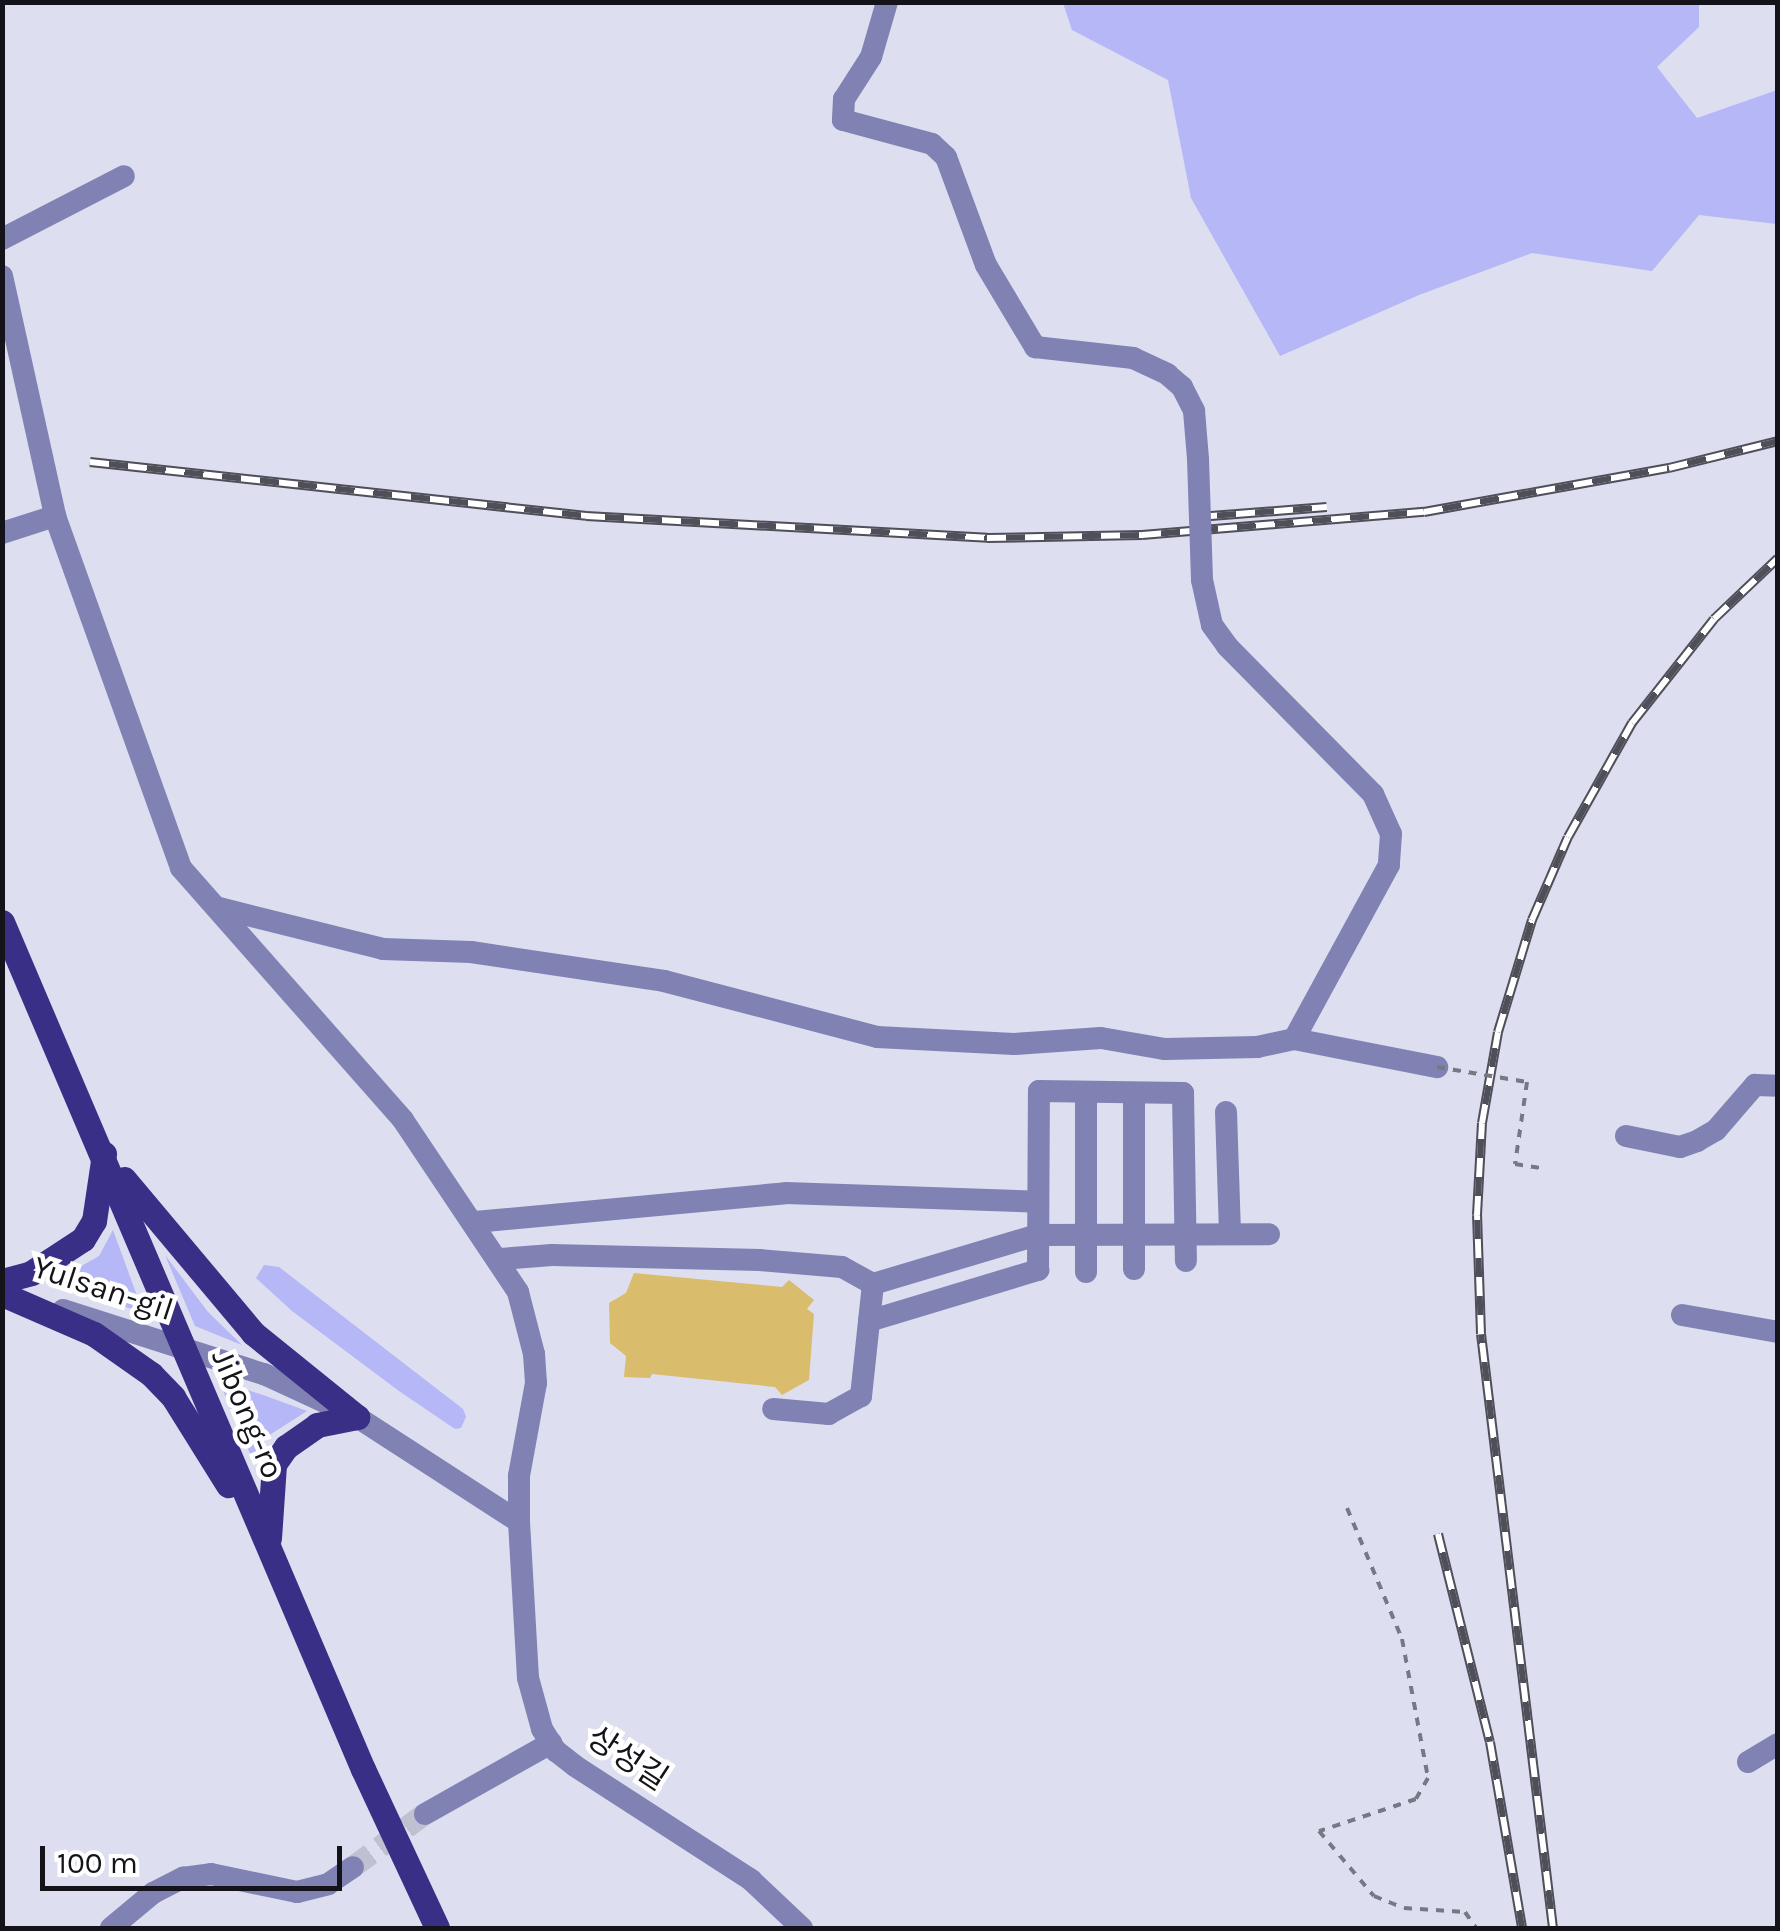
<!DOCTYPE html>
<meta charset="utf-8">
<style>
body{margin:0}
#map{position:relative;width:1780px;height:1931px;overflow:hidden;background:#dddef0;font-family:Karla,"Noto Sans KR",sans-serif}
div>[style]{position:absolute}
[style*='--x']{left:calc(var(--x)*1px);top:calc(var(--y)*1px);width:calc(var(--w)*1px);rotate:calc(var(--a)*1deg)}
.green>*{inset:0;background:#b5b7f6}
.building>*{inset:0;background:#dabd6c}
.minor-tunnel>*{height:22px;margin-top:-11px;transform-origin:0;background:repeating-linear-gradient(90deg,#bfc0d0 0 22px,transparent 0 33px)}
.path>*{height:4px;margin-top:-2px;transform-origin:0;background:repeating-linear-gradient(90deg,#787884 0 8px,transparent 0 16px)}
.minor>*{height:22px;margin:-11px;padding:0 11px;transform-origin:11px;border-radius:11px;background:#8082b3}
.major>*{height:25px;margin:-12.5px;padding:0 12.5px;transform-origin:12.5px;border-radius:12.5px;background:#3a2f87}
.rail>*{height:10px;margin-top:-5px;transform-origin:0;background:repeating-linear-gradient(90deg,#fff 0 19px,#4e4f58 0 38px);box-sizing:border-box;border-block:2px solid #4e4f58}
.path-bridge>*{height:4px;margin-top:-2px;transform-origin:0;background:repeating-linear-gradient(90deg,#787884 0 8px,transparent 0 16px)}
.minor-bridge>*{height:22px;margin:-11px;padding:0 11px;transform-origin:11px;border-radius:11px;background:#8082b3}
span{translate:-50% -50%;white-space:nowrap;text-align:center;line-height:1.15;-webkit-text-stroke:9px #fff;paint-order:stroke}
.street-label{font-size:32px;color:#131319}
.frame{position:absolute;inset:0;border:5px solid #131319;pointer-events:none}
.scale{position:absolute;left:40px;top:1846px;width:302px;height:45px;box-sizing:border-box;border:5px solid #131319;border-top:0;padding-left:12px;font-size:30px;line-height:35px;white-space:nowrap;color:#131319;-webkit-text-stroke:8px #fff;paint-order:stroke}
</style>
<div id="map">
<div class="green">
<div style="clip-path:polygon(1063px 3px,1699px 3px,1699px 27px,1657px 67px,1697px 118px,1777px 90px,1777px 224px,1699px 215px,1652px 271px,1532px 253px,1419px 295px,1280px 356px,1191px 198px,1168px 80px,1072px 30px)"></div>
<div style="clip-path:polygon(113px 1230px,136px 1293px,143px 1312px,48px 1285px,99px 1256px)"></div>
<div style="clip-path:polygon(165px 1255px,208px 1312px,242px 1345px,195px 1326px)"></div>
<div style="clip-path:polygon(264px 1265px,279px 1267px,463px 1409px,466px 1417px,461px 1428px,455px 1429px,399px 1391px,292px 1311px,256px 1278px)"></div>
<div style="clip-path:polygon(219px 1381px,263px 1395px,307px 1411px,268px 1436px,254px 1463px)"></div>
</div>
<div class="building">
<div style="clip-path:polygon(634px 1273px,782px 1287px,789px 1280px,814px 1300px,807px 1309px,814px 1314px,809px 1380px,782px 1395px,775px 1387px,652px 1374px,650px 1378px,624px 1377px,626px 1356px,610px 1343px,609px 1303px,626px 1293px)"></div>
</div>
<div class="minor-tunnel">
<div style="--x:353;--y:1867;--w:89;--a:-36.4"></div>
</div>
<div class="path">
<div style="--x:1527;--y:1082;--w:83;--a:98.3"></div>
<div style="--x:1515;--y:1164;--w:31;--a:9"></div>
<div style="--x:1347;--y:1508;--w:142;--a:67.2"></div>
<div style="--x:1402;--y:1639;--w:141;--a:79.4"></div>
<div style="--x:1428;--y:1778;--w:24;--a:120"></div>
<div style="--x:1416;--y:1799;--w:102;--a:161.7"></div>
<div style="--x:1319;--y:1831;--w:85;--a:49.8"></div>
<div style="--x:1374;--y:1896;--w:32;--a:22"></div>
<div style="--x:1404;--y:1908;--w:61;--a:3.8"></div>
<div style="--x:1465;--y:1912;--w:19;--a:55"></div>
</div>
<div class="minor">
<div style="--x:887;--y:2;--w:57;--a:106.2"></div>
<div style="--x:871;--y:57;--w:50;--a:122.7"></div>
<div style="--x:844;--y:99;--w:21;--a:93"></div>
<div style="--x:843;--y:120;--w:92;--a:15.1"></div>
<div style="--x:932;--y:144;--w:19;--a:43"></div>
<div style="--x:946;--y:157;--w:115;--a:69.7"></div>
<div style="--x:986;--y:265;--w:96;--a:59.1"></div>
<div style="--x:1035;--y:347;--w:99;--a:6.4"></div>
<div style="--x:1133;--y:358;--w:38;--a:25"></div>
<div style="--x:1167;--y:374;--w:20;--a:41"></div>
<div style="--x:1182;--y:387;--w:27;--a:63"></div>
<div style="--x:1194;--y:411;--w:48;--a:85.2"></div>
<div style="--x:2;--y:239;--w:137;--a:-27.3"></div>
<div style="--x:2;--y:276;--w:246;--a:77.5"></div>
<div style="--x:55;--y:516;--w:374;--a:70.3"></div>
<div style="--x:181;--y:868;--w:336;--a:48.6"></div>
<div style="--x:403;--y:1120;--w:207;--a:56.2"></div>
<div style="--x:518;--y:1292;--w:64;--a:75.5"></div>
<div style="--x:534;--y:1354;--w:29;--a:86"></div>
<div style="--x:536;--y:1383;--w:95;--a:100.4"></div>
<div style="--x:519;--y:1476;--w:46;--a:90"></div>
<div style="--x:519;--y:1522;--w:156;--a:86.7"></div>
<div style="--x:528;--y:1678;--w:53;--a:74.6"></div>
<div style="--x:542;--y:1729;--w:26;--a:58"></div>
<div style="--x:556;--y:1751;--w:24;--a:38"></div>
<div style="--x:575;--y:1766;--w:210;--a:32.9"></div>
<div style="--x:751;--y:1880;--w:70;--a:43.3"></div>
<div style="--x:2;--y:533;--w:56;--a:-17.8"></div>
<div style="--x:1202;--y:580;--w:46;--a:77.5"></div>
<div style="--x:1212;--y:625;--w:26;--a:54"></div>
<div style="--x:1227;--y:646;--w:208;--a:45.4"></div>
<div style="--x:1373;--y:794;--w:44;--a:65.8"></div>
<div style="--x:1391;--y:834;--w:31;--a:94"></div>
<div style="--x:1389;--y:865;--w:198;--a:118.6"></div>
<div style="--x:219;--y:908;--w:169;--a:14"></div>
<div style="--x:383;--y:949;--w:88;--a:2"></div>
<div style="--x:471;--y:952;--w:195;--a:8.5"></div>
<div style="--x:664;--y:981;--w:220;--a:14.7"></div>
<div style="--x:877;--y:1037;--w:137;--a:2.9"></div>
<div style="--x:1014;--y:1044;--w:87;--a:-3.9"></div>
<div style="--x:1101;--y:1038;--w:65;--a:9.8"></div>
<div style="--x:1165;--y:1049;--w:92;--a:-1.2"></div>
<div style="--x:1257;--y:1047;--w:38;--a:-12"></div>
<div style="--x:1294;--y:1039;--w:146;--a:11.1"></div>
<div style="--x:1226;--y:1112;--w:122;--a:88.1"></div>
<div style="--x:1626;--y:1136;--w:55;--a:11.5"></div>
<div style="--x:1680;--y:1147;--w:18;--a:-19"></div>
<div style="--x:1697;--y:1141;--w:22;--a:-30"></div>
<div style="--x:1716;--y:1130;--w:60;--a:-49.1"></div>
<div style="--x:1755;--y:1085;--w:23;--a:2"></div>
<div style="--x:475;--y:1222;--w:312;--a:-5.3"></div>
<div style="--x:786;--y:1193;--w:252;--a:2"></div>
<div style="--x:500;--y:1259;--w:52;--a:-4.4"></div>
<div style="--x:552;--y:1255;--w:208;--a:1.4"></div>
<div style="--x:760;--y:1260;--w:82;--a:4.9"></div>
<div style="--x:842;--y:1267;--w:35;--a:29"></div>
<div style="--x:873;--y:1284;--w:113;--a:96.1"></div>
<div style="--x:861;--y:1396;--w:37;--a:151"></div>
<div style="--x:829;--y:1414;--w:56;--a:-174.9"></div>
<div style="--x:1134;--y:1269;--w:176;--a:-90"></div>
<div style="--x:1086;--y:1272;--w:180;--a:-90"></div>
<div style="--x:873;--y:1284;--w:171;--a:-16.6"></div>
<div style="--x:1037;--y:1235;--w:232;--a:-0.2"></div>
<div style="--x:63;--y:1310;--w:211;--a:17.7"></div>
<div style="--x:264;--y:1374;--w:102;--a:24.8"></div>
<div style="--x:357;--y:1417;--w:193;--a:32.9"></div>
<div style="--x:1682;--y:1315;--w:97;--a:10"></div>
<div style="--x:869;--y:1321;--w:177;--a:-16.8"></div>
<div style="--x:1038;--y:1270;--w:179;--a:-89.7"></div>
<div style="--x:1039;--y:1091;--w:144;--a:0.8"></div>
<div style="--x:1183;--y:1093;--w:168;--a:89"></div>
<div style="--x:1748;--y:1762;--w:35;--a:-31"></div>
<div style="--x:425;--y:1814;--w:145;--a:-29.4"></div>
<div style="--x:111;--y:1928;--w:55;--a:-39.8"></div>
<div style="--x:153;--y:1893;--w:34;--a:-27"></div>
<div style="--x:183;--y:1878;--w:28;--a:-8"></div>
<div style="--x:211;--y:1874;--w:88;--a:11.8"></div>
<div style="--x:297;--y:1892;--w:32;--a:-14"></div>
<div style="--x:328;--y:1884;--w:30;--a:-34"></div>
</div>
<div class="major">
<div style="--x:2;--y:922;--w:921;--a:66.92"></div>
<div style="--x:363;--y:1769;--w:175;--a:65"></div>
<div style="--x:124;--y:1179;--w:201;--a:50"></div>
<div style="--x:253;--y:1333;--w:134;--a:38.9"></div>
<div style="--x:2;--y:1281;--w:30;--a:-15"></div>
<div style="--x:31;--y:1273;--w:62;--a:-33.2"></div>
<div style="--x:83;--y:1239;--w:21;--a:-59"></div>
<div style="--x:94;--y:1221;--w:68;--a:-81.5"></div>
<div style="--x:2;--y:1294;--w:100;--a:23.5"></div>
<div style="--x:94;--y:1334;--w:70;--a:35.1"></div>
<div style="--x:151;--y:1374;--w:32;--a:46"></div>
<div style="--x:173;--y:1397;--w:104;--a:58"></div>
<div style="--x:269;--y:1538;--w:74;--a:-86.1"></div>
<div style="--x:274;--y:1464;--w:21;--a:-55"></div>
<div style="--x:286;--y:1447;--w:38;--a:-35"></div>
<div style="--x:317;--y:1425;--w:41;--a:-11.3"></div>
</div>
<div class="rail">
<div style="--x:90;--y:462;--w:499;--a:6.2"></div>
<div style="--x:586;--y:516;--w:402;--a:3.1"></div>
<div style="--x:987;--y:538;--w:155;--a:-1.1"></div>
<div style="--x:1142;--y:535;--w:283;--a:-4.7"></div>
<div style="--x:1424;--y:512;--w:249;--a:-10.2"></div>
<div style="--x:1669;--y:468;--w:112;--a:-13.9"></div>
<div style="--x:1198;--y:517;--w:129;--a:-4.4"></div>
<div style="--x:1438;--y:1534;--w:214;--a:76"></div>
<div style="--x:1490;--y:1742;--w:189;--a:80.2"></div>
<div style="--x:1553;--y:1928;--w:598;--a:-96.91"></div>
<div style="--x:1481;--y:1334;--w:119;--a:-91.9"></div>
<div style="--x:1477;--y:1215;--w:92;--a:-86.9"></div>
<div style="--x:1482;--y:1123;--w:92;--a:-80"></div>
<div style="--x:1498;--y:1032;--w:117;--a:-73.1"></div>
<div style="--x:1532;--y:920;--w:90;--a:-66.6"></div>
<div style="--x:1568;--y:837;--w:131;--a:-60.7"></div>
<div style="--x:1632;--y:723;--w:132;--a:-51.7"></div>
<div style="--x:1714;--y:619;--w:88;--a:-43.6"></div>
</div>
<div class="path-bridge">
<div style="--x:1437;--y:1067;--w:91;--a:9.5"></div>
</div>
<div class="minor-bridge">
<div style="--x:1198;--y:459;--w:121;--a:88.1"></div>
</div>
<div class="street-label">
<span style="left:103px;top:1289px;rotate:18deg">Yulsan-gil</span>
<span style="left:247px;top:1414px;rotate:67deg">Jibong-ro</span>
<span style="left:627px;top:1759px;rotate:33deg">상성길</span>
</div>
<div class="frame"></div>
<div class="scale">100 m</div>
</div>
